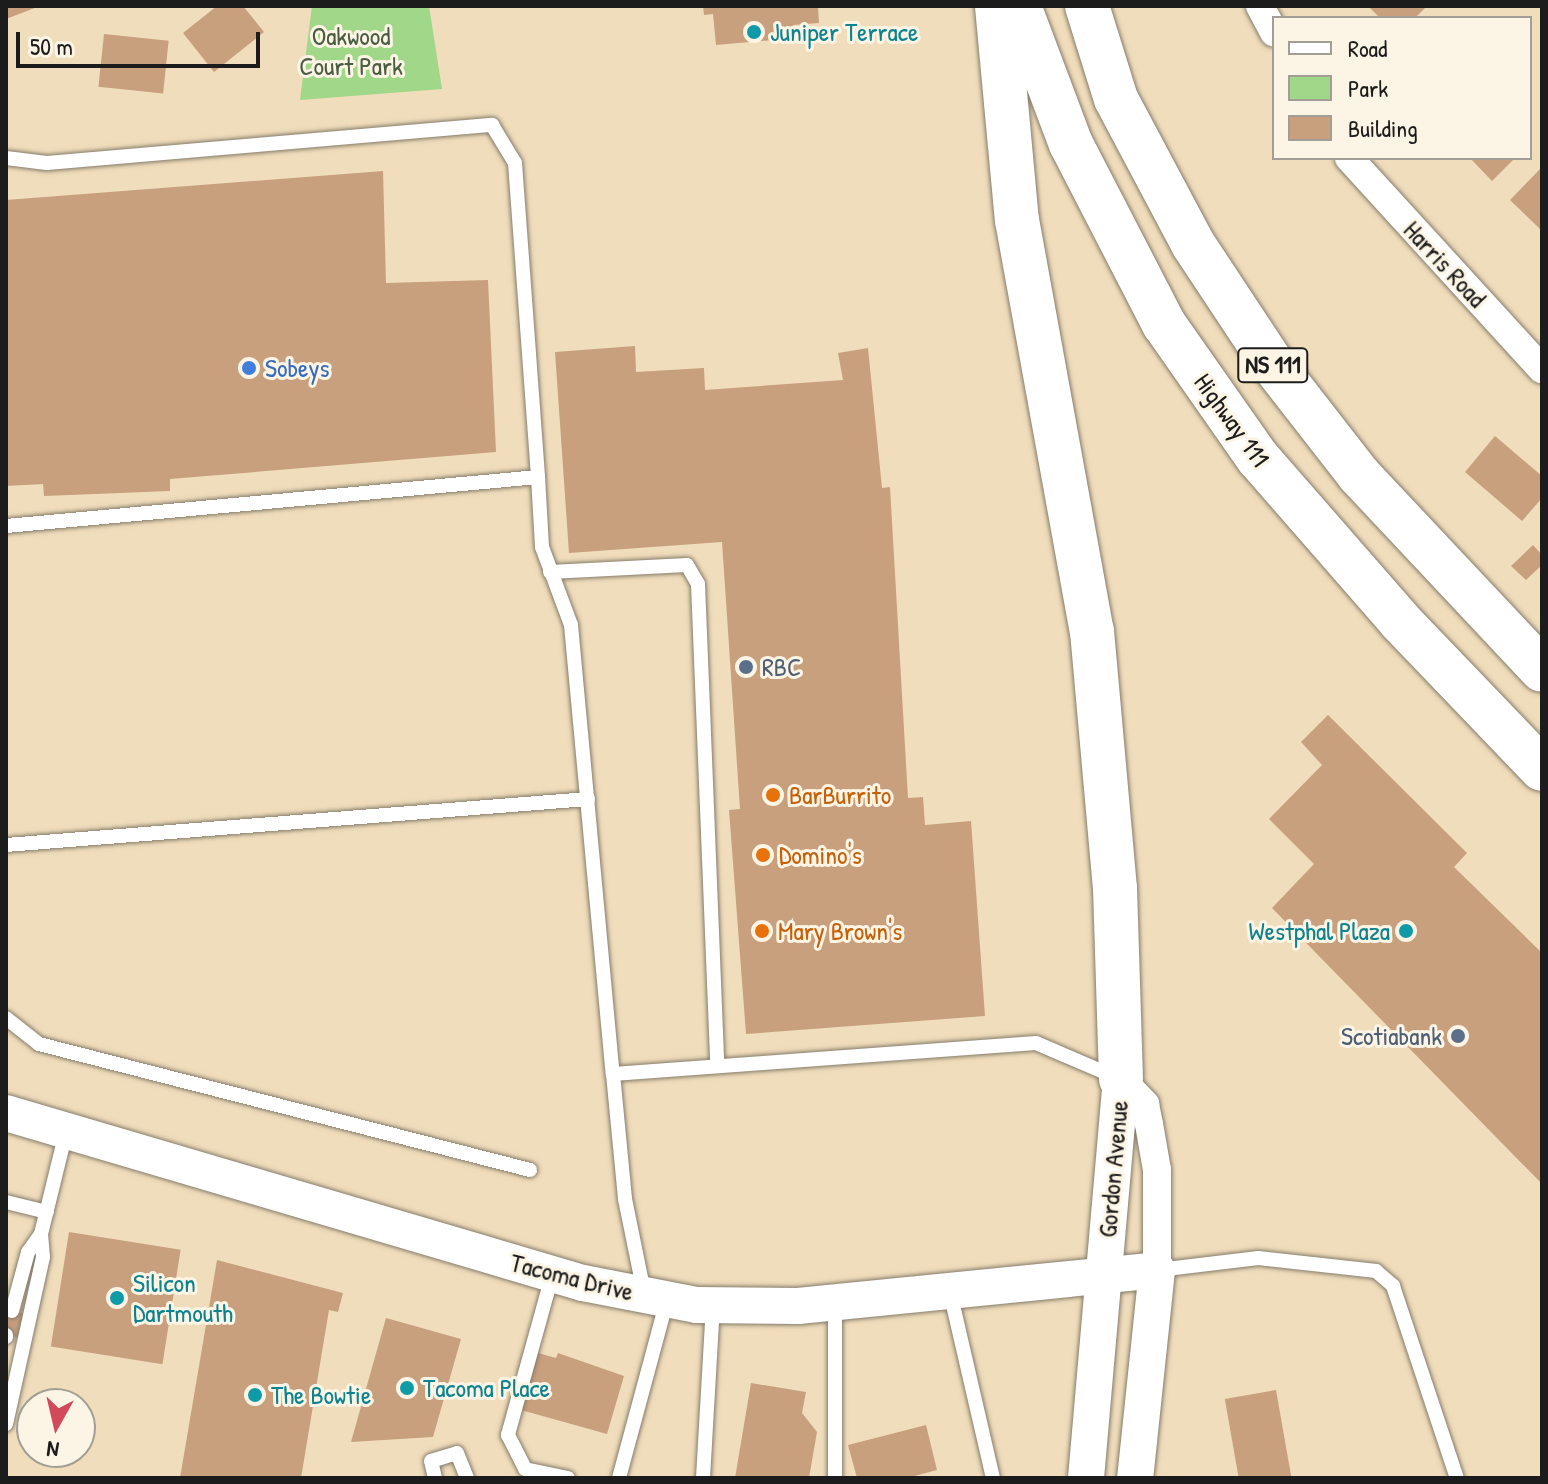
<!DOCTYPE html>
<style>
body{margin:0}
#map{position:relative;width:1548px;height:1484px;overflow:hidden;background:#f0ddbb;font-family:"Patrick Hand",sans-serif}
div>[style]{position:absolute}
[style*='--x']{left:calc(var(--x)*1px);top:calc(var(--y)*1px);width:calc(var(--w)*1px);rotate:calc(var(--a)*1deg)}
.green>*{inset:0;background:#a0d789}
.building>*{inset:0;background:#c8a07e;transform-origin:0 0}
.roads{filter:drop-shadow(0 0 2px #867c6c) drop-shadow(0 0 2px #867c6c)}
.service>*{height:14px;margin:-7px;padding:0 7px;transform-origin:7px;border-radius:7px;background:#fff}
.minor>*{height:28px;margin:-14px;padding:0 14px;transform-origin:14px;border-radius:14px;background:#fff}
.tertiary>*{height:36px;margin:-18px;padding:0 18px;transform-origin:18px;border-radius:18px;background:#fff}
.motorway>*{height:44px;margin:-22px;padding:0 22px;transform-origin:22px;border-radius:22px;background:#fff}
.dots>*{width:22px;height:22px;translate:-50% -50%;box-sizing:border-box;border:4px solid #fcf5e5;border-radius:50%}
span{translate:-50% -50%;white-space:nowrap;text-align:center;line-height:1.15;-webkit-text-stroke:6px #fcf5e5;paint-order:stroke}
.shield-label span{padding:2px 6px;background:#fcf5e5;border:2px solid;border-radius:6px;-webkit-text-stroke-width:0}
.shield-label{font-size:24px;color:#1c1c1c;font-weight:700}
.culture-label{font-size:26px;color:#0d838f}
.left{translate:0 -50%;text-align:left}
.right{translate:-100% -50%;text-align:right}
.park-label{font-size:26px;color:#4a5d42}
.street-label{font-size:26px;color:#1c1c1c}
.shop-label{font-size:26px;color:#366cbe}
.service-label{font-size:26px;color:#4e5e75}
.food-label{font-size:26px;color:#c56008}
.frame{position:absolute;inset:0;border:8px solid #1c1c1c;pointer-events:none}
.legend{position:absolute;left:1272px;top:16px;width:260px;height:144px;box-sizing:border-box;background:#fcf5e5;border:2px solid #a29e95;margin:0;padding:10px 14px;list-style:none;font-size:24px;color:#1c1c1c}
.legend li{display:flex;align-items:center;gap:16px;height:40px}
.legend b{width:40px;border:2px solid #a29e95}
.north{position:absolute;left:16px;top:1388px;width:80px;height:80px;box-sizing:border-box;background:#fcf5e5;border:2px solid #a29e95;border-radius:50%;rotate:188deg;font-size:22px;font-weight:700;line-height:32px;text-align:center;color:#1c1c1c}
.north::after{content:'';display:block;margin:auto;width:28px;height:36px;background:#d1495b;clip-path:polygon(50% 0,100% 100%,50% 72%,0 100%)}
.scale{position:absolute;left:16px;top:32px;width:244px;height:36px;box-sizing:border-box;border:4px solid #1c1c1c;border-top:0;padding-left:10px;font-size:24px;line-height:28px;white-space:nowrap;color:#1c1c1c;-webkit-text-stroke:6px #fcf5e5;paint-order:stroke}
</style>
<div id="map">
<div class="green">
<div style="clip-path:polygon(312px 6px,429px 6px,442px 89px,300px 100px)"></div>
</div>
<div class="building">
<div style="clip-path:polygon(6px 6px,40px 6px,6px 19px)"></div>
<div style="clip-path:polygon(217px 6px,243px 6px,264px 32px,214px 72px,183px 33px)"></div>
<div style="clip-path:polygon(703px 6px,818px 6px,819px 23px,793px 25px,795px 38px,716px 45px,713px 14px,704px 15px)"></div>
<div style="clip-path:polygon(1368px 6px,1427px 6px,1415px 18px,1380px 18px)"></div>
<div style="left:104px;top:34px;width:65px;height:53px;rotate:6deg"></div>
<div style="clip-path:polygon(1470px 158px,1515px 158px,1492px 181px)"></div>
<div style="clip-path:polygon(1542px 167px,1542px 231px,1510px 200px)"></div>
<div style="clip-path:polygon(383px 171px,386px 283px,488px 280px,496px 452px,170px 479px,170px 491px,44px 496px,43px 484px,6px 486px,6px 200px)"></div>
<div style="clip-path:polygon(635px 346px,636px 372px,704px 368px,705px 390px,843px 380px,838px 353px,868px 348px,882px 488px,890px 487px,908px 798px,923px 797px,925px 825px,971px 821px,985px 1016px,746px 1034px,729px 810px,740px 809px,722px 542px,569px 553px,555px 352px)"></div>
<div style="clip-path:polygon(1495px 436px,1542px 476px,1542px 498px,1522px 521px,1465px 472px)"></div>
<div style="clip-path:polygon(1533px 545px,1542px 555px,1542px 565px,1526px 580px,1511px 566px)"></div>
<div style="clip-path:polygon(1328px 715px,1467px 853px,1454px 867px,1542px 953px,1542px 1184px,1272px 908px,1314px 864px,1269px 819px,1322px 765px,1301px 742px)"></div>
<div style="left:69px;top:1232px;width:113px;height:116px;rotate:9deg"></div>
<div style="clip-path:polygon(217px 1260px,343px 1293px,338px 1312px,329px 1310px,301px 1478px,180px 1478px)"></div>
<div style="clip-path:polygon(6px 1309px,25px 1314px,19px 1338px,6px 1334px)"></div>
<div style="clip-path:polygon(386px 1318px,461px 1339px,433px 1437px,351px 1442px)"></div>
<div style="clip-path:polygon(538px 1353px,556px 1358px,558px 1353px,624px 1376px,607px 1434px,521px 1410px)"></div>
<div style="clip-path:polygon(751px 1383px,806px 1392px,802px 1413px,817px 1432px,809px 1478px,735px 1478px)"></div>
<div style="left:1276px;top:1390px;width:89px;height:52px;rotate:80deg"></div>
<div style="clip-path:polygon(926px 1425px,937px 1470px,907px 1478px,857px 1478px,848px 1445px)"></div>
</div>
<div class="roads">
<div class="service">
<div style="--x:6;--y:158;--w:41;--a:7"></div>
<div style="--x:47;--y:163;--w:447;--a:-4.9"></div>
<div style="--x:492;--y:125;--w:44;--a:58.8"></div>
<div style="--x:515;--y:163;--w:315;--a:85.8"></div>
<div style="--x:6;--y:526;--w:534;--a:-5.26"></div>
<div style="--x:538;--y:477;--w:70;--a:86.7"></div>
<div style="--x:542;--y:547;--w:83;--a:69.6"></div>
<div style="--x:571;--y:625;--w:451;--a:84.7"></div>
<div style="--x:613;--y:1074;--w:424;--a:-4.2"></div>
<div style="--x:1036;--y:1043;--w:84;--a:23.2"></div>
<div style="--x:550;--y:572;--w:137;--a:-2.9"></div>
<div style="--x:687;--y:565;--w:22;--a:60"></div>
<div style="--x:698;--y:584;--w:482;--a:87.7"></div>
<div style="--x:6;--y:845;--w:584;--a:-4.52"></div>
<div style="--x:6;--y:1018;--w:42;--a:38.2"></div>
<div style="--x:39;--y:1044;--w:507;--a:14.39"></div>
<div style="--x:613;--y:1074;--w:126;--a:84.5"></div>
<div style="--x:625;--y:1199;--w:95;--a:78.5"></div>
<div style="--x:6;--y:1202;--w:42;--a:13.7"></div>
<div style="--x:1158;--y:1270;--w:101;--a:-6.8"></div>
<div style="--x:1258;--y:1258;--w:119;--a:6.3"></div>
<div style="--x:1376;--y:1271;--w:23;--a:41"></div>
<div style="--x:1393;--y:1286;--w:202;--a:71.6"></div>
<div style="--x:552;--y:1276;--w:165;--a:105.5"></div>
<div style="--x:508;--y:1435;--w:38;--a:63"></div>
<div style="--x:525;--y:1469;--w:44;--a:11.8"></div>
<div style="--x:950;--y:1292;--w:191;--a:77"></div>
<div style="--x:12;--y:1311;--w:61;--a:-74.8"></div>
<div style="--x:28;--y:1252;--w:22;--a:-54"></div>
<div style="--x:6;--y:1337;--w:2;--a:-90"></div>
<div style="--x:6;--y:1424;--w:171;--a:-77.5"></div>
<div style="--x:43;--y:1257;--w:23;--a:-95"></div>
<div style="--x:41;--y:1234;--w:105;--a:-76.2"></div>
<div style="--x:435;--y:1478;--w:17;--a:-103"></div>
<div style="--x:431;--y:1461;--w:27;--a:-17"></div>
<div style="--x:457;--y:1453;--w:27;--a:68"></div>
<div style="--x:619;--y:1478;--w:184;--a:-74.9"></div>
<div style="--x:703;--y:1478;--w:172;--a:-86.7"></div>
<div style="--x:835;--y:1478;--w:176;--a:-90"></div>
</div>
<div class="minor">
<div style="--x:1260;--y:6;--w:30;--a:62"></div>
<div style="--x:1349;--y:158;--w:286;--a:47.6"></div>
<div style="--x:1121;--y:1079;--w:35;--a:46"></div>
<div style="--x:1145;--y:1104;--w:20;--a:79"></div>
<div style="--x:1149;--y:1124;--w:47;--a:80.1"></div>
<div style="--x:1157;--y:1170;--w:100;--a:90"></div>
</div>
<div class="tertiary">
<div style="--x:6;--y:1113;--w:602;--a:16.42"></div>
<div style="--x:583;--y:1283;--w:115;--a:11"></div>
<div style="--x:696;--y:1305;--w:102;--a:0.6"></div>
<div style="--x:798;--y:1306;--w:361;--a:-5.7"></div>
<div style="--x:1157;--y:1270;--w:209;--a:96"></div>
<div style="--x:1086;--y:1478;--w:401;--a:-85"></div>
</div>
<div class="motorway">
<div style="--x:997;--y:6;--w:215;--a:84.7"></div>
<div style="--x:1017;--y:220;--w:418;--a:79.7"></div>
<div style="--x:1092;--y:631;--w:258;--a:84.9"></div>
<div style="--x:1115;--y:888;--w:191;--a:88.2"></div>
<div style="--x:1019;--y:6;--w:147;--a:69.4"></div>
<div style="--x:1071;--y:144;--w:203;--a:62.7"></div>
<div style="--x:1164;--y:324;--w:164;--a:55"></div>
<div style="--x:1258;--y:458;--w:216;--a:48.9"></div>
<div style="--x:1400;--y:621;--w:205;--a:46.2"></div>
<div style="--x:1087;--y:6;--w:97;--a:72.7"></div>
<div style="--x:1116;--y:99;--w:164;--a:62"></div>
<div style="--x:1193;--y:244;--w:141;--a:56.5"></div>
<div style="--x:1271;--y:362;--w:143;--a:52.1"></div>
<div style="--x:1359;--y:475;--w:267;--a:46.8"></div>
</div>
</div>
<div class="dots">
<div style="left:754px;top:32px;background:#0f9aa8"></div>
<div style="left:249px;top:368px;background:#3f7fe0"></div>
<div style="left:746px;top:667px;background:#5c6f8a"></div>
<div style="left:773px;top:795px;background:#e8710a"></div>
<div style="left:763px;top:855px;background:#e8710a"></div>
<div style="left:762px;top:931px;background:#e8710a"></div>
<div style="left:1406px;top:931px;background:#0f9aa8"></div>
<div style="left:1458px;top:1036px;background:#5c6f8a"></div>
<div style="left:117px;top:1298px;background:#0f9aa8"></div>
<div style="left:407px;top:1388px;background:#0f9aa8"></div>
<div style="left:255px;top:1395px;background:#0f9aa8"></div>
</div>
<div class="shield-label">
<span style="left:1273px;top:365px">NS 111</span>
</div>
<div class="culture-label">
<span class="left" style="left:770px;top:32px">Juniper Terrace</span>
<span class="right" style="left:1390px;top:931px">Westphal Plaza</span>
<span class="left" style="left:133px;top:1298px">Silicon<br>Dartmouth</span>
<span class="left" style="left:423px;top:1388px">Tacoma Place</span>
<span class="left" style="left:271px;top:1395px">The Bowtie</span>
</div>
<div class="park-label">
<span style="left:351px;top:51px">Oakwood<br>Court Park</span>
</div>
<div class="street-label">
<span style="left:1445px;top:264px;rotate:47deg">Harris Road</span>
<span style="left:1232px;top:420px;rotate:54deg">Highway 111</span>
<span style="left:1113px;top:1169px;rotate:-85deg">Gordon Avenue</span>
<span style="left:572px;top:1277px;rotate:14deg">Tacoma Drive</span>
</div>
<div class="shop-label">
<span class="left" style="left:265px;top:368px">Sobeys</span>
</div>
<div class="service-label">
<span class="left" style="left:762px;top:667px">RBC</span>
<span class="right" style="left:1442px;top:1036px">Scotiabank</span>
</div>
<div class="food-label">
<span class="left" style="left:789px;top:795px">BarBurrito</span>
<span class="left" style="left:779px;top:855px">Domino's</span>
<span class="left" style="left:778px;top:931px">Mary Brown's</span>
</div>
<div class="frame"></div>
<ul class="legend">
<li><b style="height:10px;background:#fff"></b>Road</li>
<li><b style="height:22px;background:#a0d789"></b>Park</li>
<li><b style="height:22px;background:#c8a07e"></b>Building</li>
</ul>
<div class="north">N</div>
<div class="scale">50 m</div>
</div>
